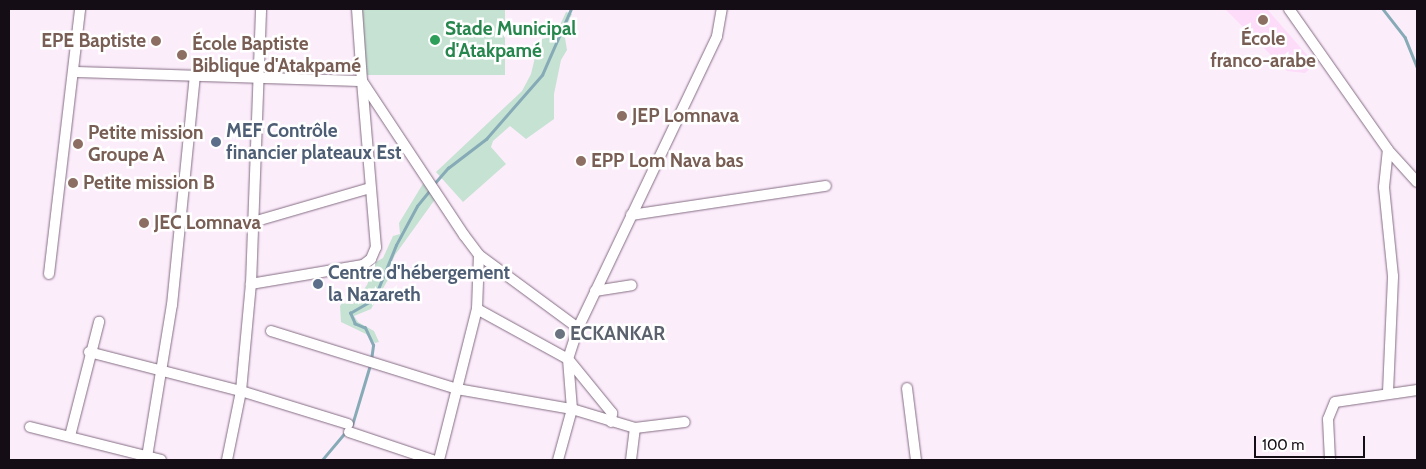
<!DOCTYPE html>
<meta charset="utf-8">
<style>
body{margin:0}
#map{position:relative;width:1426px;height:469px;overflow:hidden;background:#fcedfb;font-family:Cabin,sans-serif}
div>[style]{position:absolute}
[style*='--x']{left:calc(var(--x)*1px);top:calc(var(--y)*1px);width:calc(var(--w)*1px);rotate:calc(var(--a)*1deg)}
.built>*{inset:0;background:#fddcfa}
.green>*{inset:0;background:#c6e2d3;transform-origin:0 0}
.stream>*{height:2.5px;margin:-1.25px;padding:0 1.25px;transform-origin:1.25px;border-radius:1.25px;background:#86abb7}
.roads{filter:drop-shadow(0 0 1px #846d83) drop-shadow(0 0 1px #846d83)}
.minor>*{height:10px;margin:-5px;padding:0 5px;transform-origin:5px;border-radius:5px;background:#fff}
.dots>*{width:14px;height:14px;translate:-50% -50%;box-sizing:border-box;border:2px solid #fff;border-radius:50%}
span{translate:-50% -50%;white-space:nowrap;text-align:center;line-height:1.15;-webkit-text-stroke:5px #fff;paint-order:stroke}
.leisure-label{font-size:19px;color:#27864d;font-weight:700}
.left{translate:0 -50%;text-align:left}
.education-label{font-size:19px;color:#785e54;font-weight:700}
.right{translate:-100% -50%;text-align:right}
.service-label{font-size:19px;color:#4e5e75;font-weight:700}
.worship-label{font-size:19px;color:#5b616d;font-weight:700}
.frame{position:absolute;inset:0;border:10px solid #150d15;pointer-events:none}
.scale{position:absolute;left:1254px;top:436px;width:111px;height:22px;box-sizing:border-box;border:2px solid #150d15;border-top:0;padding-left:6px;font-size:15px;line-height:18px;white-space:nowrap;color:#150d15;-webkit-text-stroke:4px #fff;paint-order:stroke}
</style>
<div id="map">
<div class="built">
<div style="clip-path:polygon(1225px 9px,1267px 9px,1315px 64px,1305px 73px,1287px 71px)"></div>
</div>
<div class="green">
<div style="left:361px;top:9px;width:144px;height:66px"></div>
<div style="clip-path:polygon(566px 12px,572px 14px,564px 32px,567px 50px,561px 60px,554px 94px,554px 119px,526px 139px,510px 126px,493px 141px,491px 147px,506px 164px,463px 202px,436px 172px,522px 91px,531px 74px,538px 45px,542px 39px,555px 36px)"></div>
<div style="clip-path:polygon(424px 182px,436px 198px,395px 255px,387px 273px,389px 278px,371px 309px,354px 316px,358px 322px,374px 331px,379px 342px,375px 343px,366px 334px,341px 322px,340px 306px,342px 303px,353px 304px,367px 285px,376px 262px,383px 258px,393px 236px,400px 234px,399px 223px)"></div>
</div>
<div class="stream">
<div style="--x:1383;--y:9;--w:36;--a:52"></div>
<div style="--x:1405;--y:37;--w:32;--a:68"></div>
<div style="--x:433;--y:185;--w:23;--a:-49"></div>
<div style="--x:448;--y:168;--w:48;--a:-37.3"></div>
<div style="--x:486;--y:139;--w:85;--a:-48.8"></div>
<div style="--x:542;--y:75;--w:72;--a:-66.3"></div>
<div style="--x:371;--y:360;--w:15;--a:-82"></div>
<div style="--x:373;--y:345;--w:19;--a:-115"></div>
<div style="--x:365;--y:328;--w:11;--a:-158"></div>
<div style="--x:355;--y:324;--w:12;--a:-114"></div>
<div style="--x:350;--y:313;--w:28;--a:-30"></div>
<div style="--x:374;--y:299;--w:58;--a:-67.8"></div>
<div style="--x:396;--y:245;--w:44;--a:-61.7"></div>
<div style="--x:417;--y:206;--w:21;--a:-51"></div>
<div style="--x:352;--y:425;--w:63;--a:-73.3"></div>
<div style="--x:322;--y:460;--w:35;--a:-50"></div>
</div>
<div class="roads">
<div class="minor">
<div style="--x:357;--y:9;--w:72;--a:86"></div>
<div style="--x:362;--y:81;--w:185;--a:56.5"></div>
<div style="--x:464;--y:235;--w:25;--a:53"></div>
<div style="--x:479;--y:255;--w:123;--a:36.4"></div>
<div style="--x:1289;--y:9;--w:172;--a:54.9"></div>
<div style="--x:1388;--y:150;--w:43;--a:47.8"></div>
<div style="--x:74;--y:72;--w:288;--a:1.8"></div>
<div style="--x:362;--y:81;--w:167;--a:85.2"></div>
<div style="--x:376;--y:247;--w:13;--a:113"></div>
<div style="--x:371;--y:259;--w:10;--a:143"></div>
<div style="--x:363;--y:265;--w:114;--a:170.4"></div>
<div style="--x:631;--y:215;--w:197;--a:-8.5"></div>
<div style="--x:253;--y:222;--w:122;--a:-16.2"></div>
<div style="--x:49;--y:274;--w:267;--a:-83.3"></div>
<div style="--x:595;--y:291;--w:37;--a:-9"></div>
<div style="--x:477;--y:309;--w:104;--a:28.8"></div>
<div style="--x:568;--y:359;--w:70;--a:50.8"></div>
<div style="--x:612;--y:413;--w:9;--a:96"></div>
<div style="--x:271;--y:331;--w:195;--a:17.3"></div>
<div style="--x:457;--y:389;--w:117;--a:9.9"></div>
<div style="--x:572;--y:409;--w:66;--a:16.8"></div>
<div style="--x:635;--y:428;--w:50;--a:-6.8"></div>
<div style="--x:89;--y:352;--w:157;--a:14.4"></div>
<div style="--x:241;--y:391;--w:112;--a:17.1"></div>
<div style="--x:907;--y:388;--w:73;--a:82.9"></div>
<div style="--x:1388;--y:392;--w:116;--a:-87.5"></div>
<div style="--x:1393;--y:276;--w:89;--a:-95.8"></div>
<div style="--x:1384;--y:187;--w:37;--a:-84"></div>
<div style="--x:30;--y:427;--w:135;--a:14.1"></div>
<div style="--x:349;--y:432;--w:88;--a:18.6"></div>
<div style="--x:70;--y:436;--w:118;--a:-75.7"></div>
<div style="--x:147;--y:457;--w:154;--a:-80.7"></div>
<div style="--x:172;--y:305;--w:230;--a:-84.3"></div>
<div style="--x:227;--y:460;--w:70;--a:-78.5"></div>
<div style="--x:241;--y:391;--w:107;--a:-84.7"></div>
<div style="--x:251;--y:284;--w:275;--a:-87.9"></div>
<div style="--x:439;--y:460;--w:156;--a:-75.9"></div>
<div style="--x:477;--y:309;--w:54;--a:-87.9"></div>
<div style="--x:558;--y:460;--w:53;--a:-74.6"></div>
<div style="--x:572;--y:409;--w:50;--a:-94.6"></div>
<div style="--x:568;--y:359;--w:33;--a:-72"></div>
<div style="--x:578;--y:328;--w:323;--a:-64.5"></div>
<div style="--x:717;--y:36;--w:27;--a:-80"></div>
<div style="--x:631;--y:460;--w:32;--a:-83"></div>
<div style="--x:1330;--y:460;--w:41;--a:-92.8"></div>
<div style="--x:1328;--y:419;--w:18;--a:-68"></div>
<div style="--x:1335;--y:402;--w:83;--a:-8.3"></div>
</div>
</div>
<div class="dots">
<div style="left:1263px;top:20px;background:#8d6e63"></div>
<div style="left:435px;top:40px;background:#2e9e5b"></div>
<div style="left:156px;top:41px;background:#8d6e63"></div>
<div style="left:182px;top:55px;background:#8d6e63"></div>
<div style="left:622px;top:116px;background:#8d6e63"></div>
<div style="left:216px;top:142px;background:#5c6f8a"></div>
<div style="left:78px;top:144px;background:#8d6e63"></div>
<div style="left:581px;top:161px;background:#8d6e63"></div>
<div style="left:73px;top:183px;background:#8d6e63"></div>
<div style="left:144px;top:223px;background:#8d6e63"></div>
<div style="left:318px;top:284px;background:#5c6f8a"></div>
<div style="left:560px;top:334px;background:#6b7280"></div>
</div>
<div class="leisure-label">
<span class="left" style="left:445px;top:40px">Stade Municipal<br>d'Atakpamé</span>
</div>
<div class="education-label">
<span style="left:1263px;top:50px">École<br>franco-arabe</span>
<span class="right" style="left:146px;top:41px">EPE Baptiste</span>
<span class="left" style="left:192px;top:55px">École Baptiste<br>Biblique d'Atakpamé</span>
<span class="left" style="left:632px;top:116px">JEP Lomnava</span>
<span class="left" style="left:88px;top:144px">Petite mission<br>Groupe A</span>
<span class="left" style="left:591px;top:161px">EPP Lom Nava bas</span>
<span class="left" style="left:83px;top:183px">Petite mission B</span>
<span class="left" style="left:154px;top:223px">JEC Lomnava</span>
</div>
<div class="service-label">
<span class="left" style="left:226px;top:142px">MEF Contrôle<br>financier plateaux Est</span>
<span class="left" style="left:328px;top:284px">Centre d'hébergement<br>la Nazareth</span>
</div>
<div class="worship-label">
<span class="left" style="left:570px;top:334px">ECKANKAR</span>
</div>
<div class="frame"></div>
<div class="scale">100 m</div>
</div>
